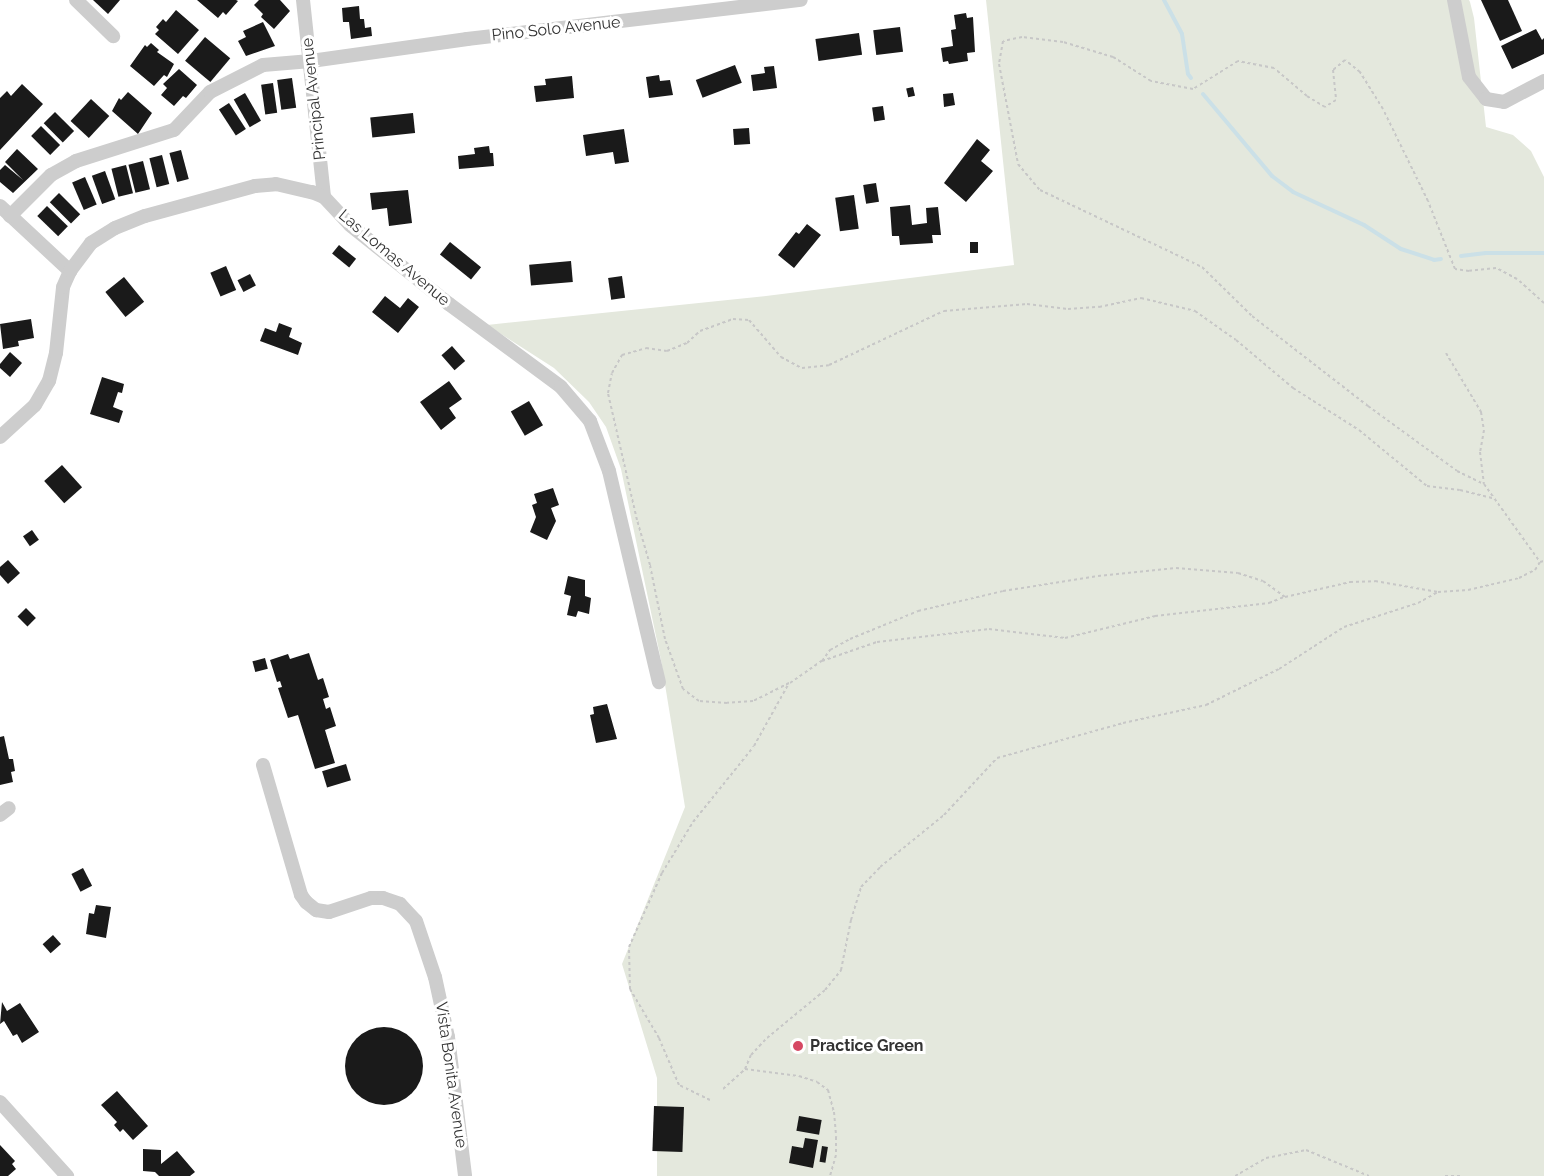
<!DOCTYPE html>
<style>
body{margin:0}
#map{position:relative;width:1544px;height:1176px;overflow:hidden;background:#fff;font-family:Raleway,sans-serif}
div>[style]{position:absolute}
[style*='--x']{left:calc(var(--x)*1px);top:calc(var(--y)*1px);width:calc(var(--w)*1px);rotate:calc(var(--a)*1deg)}
.green>*{inset:0;background:#e4e8dd}
.stream>*{height:4px;margin:-2px;padding:0 2px;transform-origin:2px;border-radius:2px;background:#cbe0e7}
.building>*{inset:0;background:#1a1a1a;transform-origin:0 0}
.round{border-radius:50%}
.path>*{height:2px;margin-top:-1px;transform-origin:0;background:repeating-linear-gradient(90deg,#c7c7c7 0 3px,transparent 0 6px)}
.minor>*{height:14px;margin:-7px;padding:0 7px;transform-origin:7px;border-radius:7px;background:#cdcdcd}
.dots>*{width:16px;height:16px;translate:-50% -50%;box-sizing:border-box;border:3px solid #fff;border-radius:50%}
span{translate:-50% -50%;white-space:nowrap;text-align:center;line-height:1.15;-webkit-text-stroke:6px #fff;paint-order:stroke}
.street-label{font-size:16px;color:#333}
.poi-label{font-size:16px;color:#333;font-weight:700}
.left{translate:0 -50%;text-align:left}
</style>
<div id="map">
<div class="green">
<div style="clip-path:polygon(986px 0,1469px 0,1470px 2px,1474px 18px,1486px 127px,1513px 135px,1531px 151px,1544px 177px,1544px 1176px,657px 1176px,657px 1078px,622px 964px,685px 807px,661px 660px,621px 469px,606px 427px,589px 402px,554px 368px,487px 325px,766px 296px,1014px 265px)"></div>
</div>
<div class="stream">
<div style="--x:1164;--y:0;--w:38;--a:62"></div>
<div style="--x:1182;--y:34;--w:40;--a:81.5"></div>
<div style="--x:1188;--y:74;--w:5;--a:53"></div>
<div style="--x:1203;--y:94;--w:107;--a:49.9"></div>
<div style="--x:1272;--y:176;--w:26;--a:37"></div>
<div style="--x:1293;--y:192;--w:78;--a:24.9"></div>
<div style="--x:1364;--y:225;--w:44;--a:33"></div>
<div style="--x:1401;--y:249;--w:35;--a:18"></div>
<div style="--x:1434;--y:260;--w:7;--a:-8"></div>
<div style="--x:1461;--y:256;--w:25;--a:-7"></div>
<div style="--x:1486;--y:253;--w:58;--a:0"></div>
</div>
<div class="building">
<div style="clip-path:polygon(93px 0,120px 0,108px 14px)"></div>
<div style="clip-path:polygon(197px 0,236px 0,238px 1px,226px 15px,223px 12px,218px 18px)"></div>
<div style="clip-path:polygon(259px 0,280px 0,290px 11px,274px 29px,261px 17px,263px 14px,254px 5px)"></div>
<div style="clip-path:polygon(1481px 0,1508px 0,1522px 31px,1500px 41px)"></div>
<div style="clip-path:polygon(359px 6px,360px 19px,364px 19px,365px 28px,371px 27px,372px 36px,351px 39px,349px 22px,343px 22px,342px 8px)"></div>
<div style="clip-path:polygon(176px 10px,199px 30px,178px 54px,155px 34px,159px 30px,156px 27px,163px 19px,166px 22px)"></div>
<div style="clip-path:polygon(966px 13px,967px 18px,973px 17px,975px 52px,967px 53px,968px 61px,949px 64px,948px 61px,943px 62px,941px 48px,953px 46px,951px 30px,956px 29px,954px 15px)"></div>
<div style="clip-path:polygon(263px 22px,275px 46px,246px 56px,238px 41px,246px 37px,243px 31px)"></div>
<div style="left:900px;top:27px;width:25px;height:27px;rotate:83deg"></div>
<div style="clip-path:polygon(1536px 29px,1542px 40px,1544px 38px,1544px 54px,1512px 69px,1501px 46px)"></div>
<div style="left:859px;top:33px;width:22px;height:44px;rotate:82deg"></div>
<div style="left:205px;top:37px;width:33px;height:31px;rotate:40deg"></div>
<div style="clip-path:polygon(151px 43px,159px 50px,157px 52px,174px 64px,167px 77px,164px 75px,154px 86px,130px 66px,145px 45px,147px 47px)"></div>
<div style="left:735px;top:65px;width:19px;height:42px;rotate:69deg"></div>
<div style="clip-path:polygon(774px 66px,777px 88px,753px 91px,751px 75px,765px 73px,764px 67px)"></div>
<div style="clip-path:polygon(179px 69px,197px 85px,186px 98px,183px 96px,174px 106px,161px 95px,167px 88px,163px 84px)"></div>
<div style="clip-path:polygon(659px 75px,660px 81px,670px 80px,673px 95px,649px 98px,646px 77px)"></div>
<div style="clip-path:polygon(572px 76px,574px 98px,536px 102px,534px 86px,546px 85px,545px 79px)"></div>
<div style="left:292px;top:78px;width:30px;height:15px;rotate:82deg"></div>
<div style="left:273px;top:83px;width:30px;height:12px;rotate:82deg"></div>
<div style="clip-path:polygon(22px 84px,43px 104px,0 150px,0 98px,7px 91px,11px 96px)"></div>
<div style="left:913px;top:87px;width:9px;height:7px;rotate:77deg"></div>
<div style="clip-path:polygon(128px 92px,152px 113px,138px 134px,112px 111px,119px 98px,121px 100px)"></div>
<div style="left:245px;top:93px;width:32px;height:13px;rotate:60deg"></div>
<div style="clip-path:polygon(953px 93px,955px 105px,944px 107px,943px 94px)"></div>
<div style="left:91px;top:99px;width:25px;height:30px;rotate:43deg"></div>
<div style="left:229px;top:103px;width:31px;height:12px;rotate:57deg"></div>
<div style="left:883px;top:106px;width:14px;height:11px;rotate:82deg"></div>
<div style="left:55px;top:112px;width:27px;height:16px;rotate:45deg"></div>
<div style="left:413px;top:113px;width:20px;height:43px;rotate:84deg"></div>
<div style="left:41px;top:126px;width:27px;height:14px;rotate:45deg"></div>
<div style="left:749px;top:128px;width:16px;height:16px;rotate:86deg"></div>
<div style="clip-path:polygon(624px 129px,629px 162px,615px 164px,613px 152px,586px 156px,583px 135px)"></div>
<div style="clip-path:polygon(977px 139px,990px 150px,981px 161px,993px 171px,966px 202px,944px 183px)"></div>
<div style="clip-path:polygon(489px 146px,490px 153px,493px 153px,494px 166px,459px 169px,458px 156px,475px 154px,474px 148px)"></div>
<div style="clip-path:polygon(17px 149px,38px 169px,13px 193px,0 182px,0 170px,5px 165px,23px 180px,5px 162px)"></div>
<div style="left:181px;top:150px;width:30px;height:12px;rotate:75deg"></div>
<div style="left:162px;top:155px;width:30px;height:13px;rotate:76deg"></div>
<div style="left:143px;top:161px;width:29px;height:15px;rotate:76deg"></div>
<div style="left:126px;top:165px;width:29px;height:15px;rotate:76deg"></div>
<div style="left:105px;top:171px;width:30px;height:14px;rotate:70deg"></div>
<div style="left:85px;top:177px;width:30px;height:14px;rotate:67deg"></div>
<div style="left:876px;top:183px;width:19px;height:13px;rotate:81deg"></div>
<div style="clip-path:polygon(408px 190px,412px 223px,389px 226px,387px 208px,372px 210px,370px 193px)"></div>
<div style="left:59px;top:193px;width:30px;height:13px;rotate:45deg"></div>
<div style="left:854px;top:195px;width:34px;height:19px;rotate:82deg"></div>
<div style="clip-path:polygon(910px 205px,912px 225px,927px 223px,926px 208px,938px 207px,941px 235px,932px 235px,933px 243px,900px 245px,899px 236px,892px 236px,890px 207px)"></div>
<div style="left:47px;top:206px;width:29px;height:14px;rotate:44deg"></div>
<div style="clip-path:polygon(807px 224px,821px 235px,794px 268px,778px 255px,796px 232px,799px 234px)"></div>
<div style="left:450px;top:242px;width:40px;height:16px;rotate:39deg"></div>
<div style="left:970px;top:242px;width:8px;height:11px"></div>
<div style="left:339px;top:245px;width:22px;height:11px;rotate:39deg"></div>
<div style="left:571px;top:261px;width:21px;height:42px;rotate:85deg"></div>
<div style="left:226px;top:266px;width:26px;height:17px;rotate:67deg"></div>
<div style="left:250px;top:274px;width:13px;height:14px;rotate:63deg"></div>
<div style="left:622px;top:276px;width:22px;height:14px;rotate:82deg"></div>
<div style="left:124px;top:277px;width:32px;height:24px;rotate:51deg"></div>
<div style="clip-path:polygon(385px 296px,400px 308px,408px 298px,419px 307px,398px 333px,372px 312px)"></div>
<div style="clip-path:polygon(31px 319px,34px 338px,18px 341px,19px 346px,3px 349px,0 324px)"></div>
<div style="clip-path:polygon(279px 323px,292px 328px,289px 337px,302px 343px,298px 355px,260px 341px,265px 328px,276px 332px)"></div>
<div style="left:452px;top:346px;width:20px;height:14px;rotate:49deg"></div>
<div style="clip-path:polygon(10px 352px,22px 363px,10px 377px,0 368px,0 364px)"></div>
<div style="clip-path:polygon(102px 377px,124px 384px,122px 393px,118px 392px,113px 407px,123px 411px,119px 423px,90px 414px)"></div>
<div style="clip-path:polygon(449px 381px,462px 399px,449px 408px,456px 418px,441px 430px,420px 402px)"></div>
<div style="left:529px;top:401px;width:28px;height:21px;rotate:60deg"></div>
<div style="left:62px;top:465px;width:30px;height:24px;rotate:48deg"></div>
<div style="clip-path:polygon(553px 488px,559px 505px,551px 508px,556px 521px,547px 540px,530px 532px,536px 517px,532px 505px,537px 503px,534px 494px)"></div>
<div style="left:32px;top:530px;width:12px;height:11px;rotate:55deg"></div>
<div style="clip-path:polygon(8px 560px,20px 573px,8px 584px,0 575px,0 567px)"></div>
<div style="clip-path:polygon(568px 576px,585px 580px,585px 596px,591px 598px,589px 614px,578px 611px,576px 617px,567px 615px,571px 596px,564px 594px)"></div>
<div style="left:26px;top:608px;width:14px;height:12px;rotate:45deg"></div>
<div style="clip-path:polygon(309px 653px,318px 680px,323px 678px,329px 697px,323px 699px,326px 709px,330px 707px,336px 726px,325px 730px,335px 763px,315px 769px,298px 715px,288px 718px,278px 688px,282px 687px,280px 681px,277px 682px,270px 660px,288px 654px,290px 659px)"></div>
<div style="left:265px;top:658px;width:11px;height:13px;rotate:75deg"></div>
<div style="clip-path:polygon(607px 704px,617px 739px,596px 743px,590px 715px,594px 714px,593px 707px)"></div>
<div style="clip-path:polygon(4px 736px,9px 759px,13px 759px,15px 771px,11px 772px,13px 782px,0 785px,0 737px)"></div>
<div style="left:346px;top:764px;width:17px;height:25px;rotate:73deg"></div>
<div style="left:83px;top:868px;width:20px;height:13px;rotate:63deg"></div>
<div style="clip-path:polygon(96px 905px,111px 907px,106px 938px,86px 934px,89px 913px,94px 914px)"></div>
<div style="left:53px;top:935px;width:12px;height:14px;rotate:48deg"></div>
<div style="clip-path:polygon(2px 1002px,7px 1011px,20px 1003px,39px 1032px,22px 1043px,17px 1034px,13px 1036px,4px 1021px,0 1024px)"></div>
<div class="round" style="left:345px;top:1027px;width:78px;height:78px"></div>
<div style="clip-path:polygon(117px 1091px,148px 1126px,133px 1140px,123px 1129px,120px 1132px,114px 1125px,117px 1122px,101px 1105px)"></div>
<div style="left:654px;top:1106px;width:30px;height:45px;rotate:2deg"></div>
<div style="left:799px;top:1116px;width:23px;height:15px;rotate:10deg"></div>
<div style="clip-path:polygon(805px 1138px,818px 1140px,813px 1168px,789px 1163px,792px 1146px,803px 1148px)"></div>
<div style="clip-path:polygon(0 1145px,15px 1161px,12px 1164px,16px 1169px,8px 1176px,0 1176px)"></div>
<div style="left:822px;top:1146px;width:6px;height:16px;rotate:9deg"></div>
<div style="clip-path:polygon(143px 1149px,161px 1150px,161px 1164px,177px 1151px,195px 1172px,190px 1176px,159px 1176px,155px 1172px,143px 1171px)"></div>
</div>
<div class="path">
<div style="--x:1544;--y:303;--w:36;--a:-138"></div>
<div style="--x:1517;--y:279;--w:24;--a:-152"></div>
<div style="--x:1496;--y:268;--w:27;--a:174"></div>
<div style="--x:1469;--y:271;--w:14;--a:-172"></div>
<div style="--x:1455;--y:269;--w:73;--a:-111.7"></div>
<div style="--x:1428;--y:201;--w:102;--a:-116.1"></div>
<div style="--x:1383;--y:109;--w:44;--a:-121.9"></div>
<div style="--x:1360;--y:72;--w:19;--a:-141"></div>
<div style="--x:1345;--y:60;--w:16;--a:140"></div>
<div style="--x:1333;--y:70;--w:30;--a:84"></div>
<div style="--x:1336;--y:100;--w:13;--a:148"></div>
<div style="--x:1325;--y:107;--w:21;--a:-149"></div>
<div style="--x:1307;--y:96;--w:43;--a:-139.7"></div>
<div style="--x:1274;--y:68;--w:37;--a:-169"></div>
<div style="--x:1238;--y:61;--w:53;--a:148.1"></div>
<div style="--x:1193;--y:89;--w:43;--a:-169.2"></div>
<div style="--x:1151;--y:81;--w:45;--a:-147.7"></div>
<div style="--x:1113;--y:57;--w:52;--a:-163.3"></div>
<div style="--x:1063;--y:42;--w:41;--a:-173"></div>
<div style="--x:1022;--y:37;--w:19;--a:168"></div>
<div style="--x:1003;--y:41;--w:23;--a:100"></div>
<div style="--x:999;--y:64;--w:102;--a:79.2"></div>
<div style="--x:1018;--y:164;--w:34;--a:50"></div>
<div style="--x:1040;--y:190;--w:179;--a:25.4"></div>
<div style="--x:1202;--y:267;--w:70;--a:44.4"></div>
<div style="--x:1252;--y:316;--w:147;--a:37.8"></div>
<div style="--x:1368;--y:406;--w:110;--a:36.1"></div>
<div style="--x:1457;--y:471;--w:30;--a:26"></div>
<div style="--x:1484;--y:484;--w:96;--a:54.3"></div>
<div style="--x:1540;--y:562;--w:4;--a:-14"></div>
<div style="--x:1446;--y:353;--w:69;--a:59.3"></div>
<div style="--x:1481;--y:412;--w:18;--a:81"></div>
<div style="--x:1484;--y:430;--w:22;--a:100"></div>
<div style="--x:1480;--y:452;--w:32;--a:83"></div>
<div style="--x:822;--y:661;--w:58;--a:-19.1"></div>
<div style="--x:877;--y:642;--w:113;--a:-6.6"></div>
<div style="--x:989;--y:629;--w:77;--a:6.8"></div>
<div style="--x:1065;--y:638;--w:93;--a:-13.7"></div>
<div style="--x:1155;--y:616;--w:115;--a:-6.5"></div>
<div style="--x:1269;--y:603;--w:16;--a:-22"></div>
<div style="--x:790;--y:683;--w:39;--a:-35"></div>
<div style="--x:822;--y:661;--w:14;--a:-54"></div>
<div style="--x:830;--y:650;--w:23;--a:-29"></div>
<div style="--x:850;--y:639;--w:74;--a:-22.4"></div>
<div style="--x:918;--y:611;--w:87;--a:-13.2"></div>
<div style="--x:1003;--y:591;--w:96;--a:-9"></div>
<div style="--x:1098;--y:576;--w:78;--a:-5.9"></div>
<div style="--x:1176;--y:568;--w:62;--a:4.6"></div>
<div style="--x:1238;--y:573;--w:26;--a:18"></div>
<div style="--x:1263;--y:581;--w:27;--a:36"></div>
<div style="--x:1285;--y:597;--w:67;--a:-13"></div>
<div style="--x:1350;--y:582;--w:25;--a:-2"></div>
<div style="--x:1375;--y:581;--w:64;--a:9.9"></div>
<div style="--x:1438;--y:592;--w:30;--a:-4"></div>
<div style="--x:1468;--y:590;--w:52;--a:-13.2"></div>
<div style="--x:1519;--y:578;--w:18;--a:-27"></div>
<div style="--x:1535;--y:570;--w:9;--a:-58"></div>
<div style="--x:745;--y:1069;--w:54;--a:7.4"></div>
<div style="--x:799;--y:1076;--w:19;--a:18"></div>
<div style="--x:817;--y:1082;--w:14;--a:36"></div>
<div style="--x:828;--y:1090;--w:23;--a:75"></div>
<div style="--x:834;--y:1112;--w:25;--a:85"></div>
<div style="--x:836;--y:1137;--w:18;--a:90"></div>
<div style="--x:836;--y:1155;--w:22;--a:106"></div>
<div style="--x:723;--y:1089;--w:30;--a:-42"></div>
<div style="--x:745;--y:1069;--w:15;--a:-67"></div>
<div style="--x:751;--y:1055;--w:23;--a:-47"></div>
<div style="--x:767;--y:1038;--w:75;--a:-39.6"></div>
<div style="--x:825;--y:990;--w:26;--a:-51"></div>
<div style="--x:841;--y:970;--w:51;--a:-78.7"></div>
<div style="--x:851;--y:920;--w:34;--a:-73"></div>
<div style="--x:861;--y:887;--w:28;--a:-46"></div>
<div style="--x:880;--y:867;--w:82;--a:-39.1"></div>
<div style="--x:944;--y:815;--w:78;--a:-47.1"></div>
<div style="--x:997;--y:758;--w:131;--a:-15.5"></div>
<div style="--x:1123;--y:723;--w:85;--a:-12.2"></div>
<div style="--x:1206;--y:705;--w:81;--a:-26.3"></div>
<div style="--x:1279;--y:669;--w:77;--a:-32.9"></div>
<div style="--x:1344;--y:627;--w:78;--a:-18"></div>
<div style="--x:1418;--y:603;--w:23;--a:-29"></div>
<div style="--x:710;--y:1100;--w:34;--a:-154"></div>
<div style="--x:679;--y:1085;--w:51;--a:-113.1"></div>
<div style="--x:659;--y:1038;--w:57;--a:-120.6"></div>
<div style="--x:630;--y:989;--w:42;--a:-91.4"></div>
<div style="--x:629;--y:947;--w:81;--a:-66"></div>
<div style="--x:662;--y:873;--w:60;--a:-58.7"></div>
<div style="--x:693;--y:822;--w:97;--a:-51.2"></div>
<div style="--x:754;--y:746;--w:72;--a:-60.9"></div>
<div style="--x:789;--y:683;--w:40;--a:153.4"></div>
<div style="--x:753;--y:701;--w:26;--a:176"></div>
<div style="--x:727;--y:703;--w:28;--a:-176"></div>
<div style="--x:699;--y:701;--w:20;--a:-143"></div>
<div style="--x:683;--y:689;--w:53;--a:-109.8"></div>
<div style="--x:665;--y:639;--w:76;--a:-101.5"></div>
<div style="--x:650;--y:565;--w:47;--a:-106.1"></div>
<div style="--x:637;--y:520;--w:130;--a:-102.9"></div>
<div style="--x:608;--y:393;--w:20;--a:-79"></div>
<div style="--x:612;--y:373;--w:21;--a:-61"></div>
<div style="--x:622;--y:355;--w:25;--a:-16"></div>
<div style="--x:646;--y:348;--w:21;--a:8"></div>
<div style="--x:667;--y:351;--w:22;--a:-22"></div>
<div style="--x:687;--y:343;--w:18;--a:-43"></div>
<div style="--x:700;--y:331;--w:35;--a:-20"></div>
<div style="--x:733;--y:319;--w:16;--a:4"></div>
<div style="--x:749;--y:320;--w:49;--a:49.1"></div>
<div style="--x:781;--y:357;--w:24;--a:28"></div>
<div style="--x:802;--y:368;--w:27;--a:-6"></div>
<div style="--x:829;--y:365;--w:127;--a:-25.2"></div>
<div style="--x:944;--y:311;--w:83;--a:-4.8"></div>
<div style="--x:1027;--y:304;--w:41;--a:7"></div>
<div style="--x:1068;--y:309;--w:31;--a:-4"></div>
<div style="--x:1099;--y:307;--w:43;--a:-12.1"></div>
<div style="--x:1141;--y:298;--w:56;--a:13.5"></div>
<div style="--x:1195;--y:311;--w:50;--a:35.3"></div>
<div style="--x:1236;--y:340;--w:75;--a:40.1"></div>
<div style="--x:1293;--y:388;--w:78;--a:32.5"></div>
<div style="--x:1359;--y:430;--w:88;--a:39.5"></div>
<div style="--x:1427;--y:486;--w:33;--a:7"></div>
<div style="--x:1460;--y:490;--w:36;--a:14"></div>
<div style="--x:1235;--y:1176;--w:36;--a:-30"></div>
<div style="--x:1266;--y:1158;--w:41;--a:-11.3"></div>
<div style="--x:1306;--y:1150;--w:68;--a:22.4"></div>
<div style="--x:1445;--y:1176;--w:15;--a:0"></div>
</div>
<div class="minor">
<div style="--x:76;--y:0;--w:52;--a:44.2"></div>
<div style="--x:303;--y:0;--w:198;--a:83.9"></div>
<div style="--x:1454;--y:0;--w:78;--a:79"></div>
<div style="--x:1469;--y:77;--w:28;--a:52"></div>
<div style="--x:1486;--y:99;--w:18;--a:9"></div>
<div style="--x:1504;--y:102;--w:45;--a:-27.7"></div>
<div style="--x:0;--y:206;--w:96;--a:42.9"></div>
<div style="--x:10;--y:216;--w:58;--a:-45"></div>
<div style="--x:51;--y:175;--w:29;--a:-29"></div>
<div style="--x:76;--y:161;--w:103;--a:-17.6"></div>
<div style="--x:174;--y:130;--w:52;--a:-46.5"></div>
<div style="--x:210;--y:92;--w:59;--a:-27"></div>
<div style="--x:263;--y:65;--w:48;--a:-4.8"></div>
<div style="--x:311;--y:61;--w:158;--a:-8"></div>
<div style="--x:467;--y:39;--w:336;--a:-6.7"></div>
<div style="--x:0;--y:437;--w:47;--a:-42.4"></div>
<div style="--x:35;--y:405;--w:28;--a:-60"></div>
<div style="--x:49;--y:381;--w:29;--a:-76"></div>
<div style="--x:56;--y:353;--w:66;--a:-83.9"></div>
<div style="--x:63;--y:287;--w:17;--a:-66"></div>
<div style="--x:70;--y:271;--w:35;--a:-53"></div>
<div style="--x:91;--y:243;--w:28;--a:-32"></div>
<div style="--x:115;--y:228;--w:32;--a:-22"></div>
<div style="--x:145;--y:216;--w:114;--a:-15.3"></div>
<div style="--x:255;--y:186;--w:21;--a:-5"></div>
<div style="--x:276;--y:184;--w:37;--a:13"></div>
<div style="--x:312;--y:192;--w:13;--a:23"></div>
<div style="--x:324;--y:197;--w:38;--a:47"></div>
<div style="--x:350;--y:225;--w:127;--a:38.6"></div>
<div style="--x:449;--y:304;--w:139;--a:36.5"></div>
<div style="--x:561;--y:387;--w:45;--a:49.5"></div>
<div style="--x:590;--y:421;--w:53;--a:69.2"></div>
<div style="--x:609;--y:471;--w:217;--a:76.7"></div>
<div style="--x:263;--y:765;--w:135;--a:73.7"></div>
<div style="--x:301;--y:895;--w:9;--a:54"></div>
<div style="--x:306;--y:902;--w:13;--a:39"></div>
<div style="--x:316;--y:910;--w:13;--a:9"></div>
<div style="--x:329;--y:912;--w:44;--a:-18.4"></div>
<div style="--x:371;--y:898;--w:12;--a:0"></div>
<div style="--x:383;--y:898;--w:18;--a:19"></div>
<div style="--x:400;--y:904;--w:23;--a:47"></div>
<div style="--x:416;--y:921;--w:59;--a:71.3"></div>
<div style="--x:435;--y:977;--w:61;--a:77.8"></div>
<div style="--x:448;--y:1037;--w:140;--a:83"></div>
<div style="--x:0;--y:815;--w:11;--a:-38"></div>
<div style="--x:0;--y:1102;--w:100;--a:47.8"></div>
</div>
<div class="dots">
<div style="left:798px;top:1046px;background:#d64863"></div>
</div>
<div class="street-label">
<span style="left:556px;top:29px;rotate:-6deg">Pino Solo Avenue</span>
<span style="left:314px;top:99px;rotate:-96deg">Principal Avenue</span>
<span style="left:394px;top:258px;rotate:40deg">Las Lomas Avenue</span>
<span style="left:451px;top:1075px;rotate:82deg">Vista Bonita Avenue</span>
</div>
<div class="poi-label">
<span class="left" style="left:810px;top:1046px">Practice Green</span>
</div>
</div>
